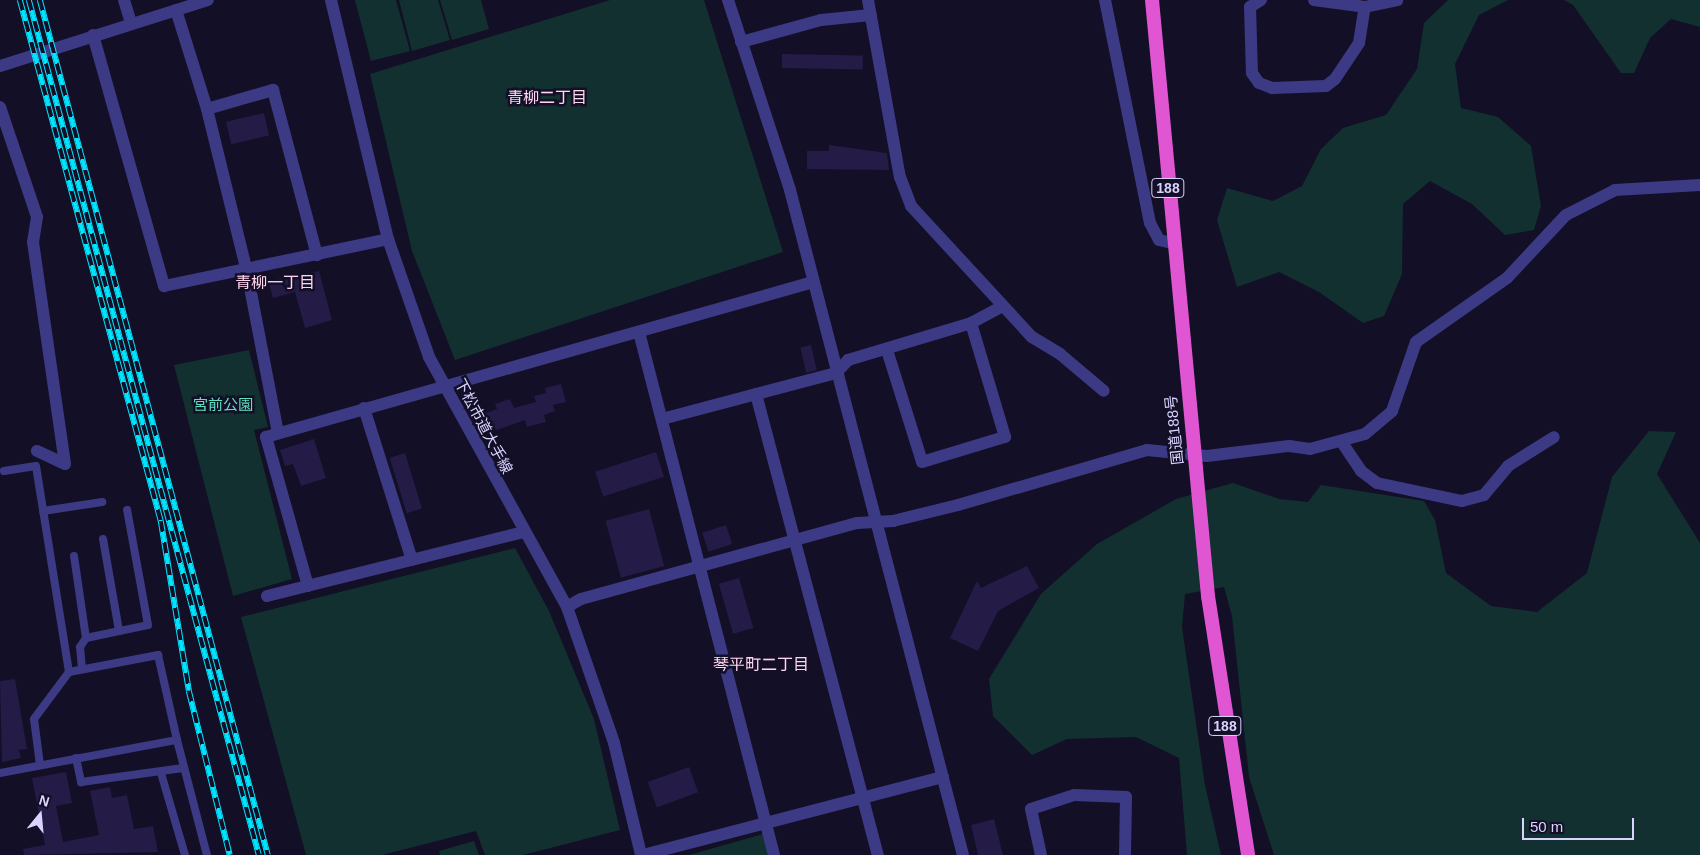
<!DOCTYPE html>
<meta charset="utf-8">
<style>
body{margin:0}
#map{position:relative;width:1700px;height:855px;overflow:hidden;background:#130f26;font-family:Arial,"Noto Sans JP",sans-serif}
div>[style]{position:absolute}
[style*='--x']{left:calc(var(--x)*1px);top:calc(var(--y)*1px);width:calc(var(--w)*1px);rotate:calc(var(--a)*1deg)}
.green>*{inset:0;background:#12302f}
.building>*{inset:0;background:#241b47;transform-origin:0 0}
.service>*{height:8px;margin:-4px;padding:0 4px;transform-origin:4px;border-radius:4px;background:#3d3a85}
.minor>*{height:12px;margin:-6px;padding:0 6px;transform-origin:6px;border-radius:6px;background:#3d3a85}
.tertiary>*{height:12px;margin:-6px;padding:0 6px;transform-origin:6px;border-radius:6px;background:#3d3a85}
.trunk>*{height:14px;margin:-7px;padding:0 7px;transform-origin:7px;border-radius:7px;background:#e055d1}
.rail>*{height:5.5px;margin-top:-2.75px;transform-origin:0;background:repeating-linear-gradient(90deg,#130f26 0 11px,#00e5ff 0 22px);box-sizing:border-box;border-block:1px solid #00e5ff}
span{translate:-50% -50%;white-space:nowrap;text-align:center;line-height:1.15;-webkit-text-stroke:5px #130f26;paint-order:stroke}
.shield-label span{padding:1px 4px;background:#130f26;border:1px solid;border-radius:4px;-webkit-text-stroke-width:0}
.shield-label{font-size:14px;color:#d9d4ff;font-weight:700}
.park-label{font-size:15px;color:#5fe0c0}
.street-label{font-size:15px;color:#d9d4ff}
.neighbourhood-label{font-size:16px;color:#ffd6f0}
.north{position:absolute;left:15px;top:790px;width:50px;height:50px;-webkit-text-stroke:4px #130f26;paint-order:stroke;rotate:17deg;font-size:14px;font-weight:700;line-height:20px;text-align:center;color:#d9d4ff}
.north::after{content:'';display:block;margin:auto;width:18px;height:22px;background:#d9d4ff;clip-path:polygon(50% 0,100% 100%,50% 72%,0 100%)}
.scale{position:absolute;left:1522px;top:818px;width:112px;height:22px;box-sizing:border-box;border:2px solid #d9d4ff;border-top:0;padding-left:6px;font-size:15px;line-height:18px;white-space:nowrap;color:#d9d4ff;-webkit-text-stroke:4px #130f26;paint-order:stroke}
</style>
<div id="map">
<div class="green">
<div style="clip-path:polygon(355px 0,396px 0,410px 51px,371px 61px)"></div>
<div style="clip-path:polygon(399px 0,438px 0,450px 40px,412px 51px)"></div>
<div style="clip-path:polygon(440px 0,481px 0,489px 29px,452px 40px)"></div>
<div style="clip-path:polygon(610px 0,704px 0,783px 252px,455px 360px,412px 251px,370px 74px)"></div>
<div style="clip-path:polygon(1448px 0,1508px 0,1479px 15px,1455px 64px,1461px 108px,1498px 117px,1531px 146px,1541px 206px,1534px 230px,1505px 235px,1472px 204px,1430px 181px,1403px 204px,1402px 274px,1384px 316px,1363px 323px,1319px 292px,1279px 272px,1237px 287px,1217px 220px,1227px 188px,1273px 201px,1302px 186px,1321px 149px,1343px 128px,1386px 115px,1417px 69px,1424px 23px)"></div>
<div style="clip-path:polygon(1564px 0,1700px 0,1700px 27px,1671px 19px,1650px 38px,1634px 73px,1621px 73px,1573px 5px)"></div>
<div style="clip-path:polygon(249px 350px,268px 427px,254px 430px,292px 579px,233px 596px,174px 365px)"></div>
<div style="clip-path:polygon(1649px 431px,1676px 432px,1657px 474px,1700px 543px,1700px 855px,1274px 855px,1249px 777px,1232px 616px,1224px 587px,1185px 594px,1182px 627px,1205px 785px,1221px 855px,1187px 855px,1179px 758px,1136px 737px,1067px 739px,1032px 755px,993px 716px,989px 679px,1041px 594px,1097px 544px,1176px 499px,1233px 483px,1279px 499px,1308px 502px,1321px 485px,1424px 501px,1435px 520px,1446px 573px,1491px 606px,1537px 612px,1587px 573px,1612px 477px)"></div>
<div style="clip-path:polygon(515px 548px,549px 611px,594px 719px,620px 830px,523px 855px,485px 855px,476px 831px,382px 855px,306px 855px,241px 617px)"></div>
<div style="clip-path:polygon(763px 834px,769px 855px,689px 855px)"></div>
<div style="clip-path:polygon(474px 841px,479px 855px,440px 855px,439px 851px)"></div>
</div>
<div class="building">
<div style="left:782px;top:54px;width:81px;height:14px;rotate:1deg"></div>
<div style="left:264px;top:113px;width:23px;height:39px;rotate:77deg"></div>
<div style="clip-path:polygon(829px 145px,887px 153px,889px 170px,807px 169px,807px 151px,829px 151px)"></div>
<div style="clip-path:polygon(319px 271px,332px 320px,305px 328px,295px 292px,273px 298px,268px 280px)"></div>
<div style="left:811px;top:345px;width:26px;height:11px;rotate:77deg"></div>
<div style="clip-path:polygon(561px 384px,566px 402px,553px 405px,555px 411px,544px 415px,546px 422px,527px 427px,525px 420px,491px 432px,484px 414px,497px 409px,495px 404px,510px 399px,514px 408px,536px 402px,534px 396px,546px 393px,545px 388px)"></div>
<div style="clip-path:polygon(314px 439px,326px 478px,301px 486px,293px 464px,285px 466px,280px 450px)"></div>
<div style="left:656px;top:452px;width:26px;height:64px;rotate:72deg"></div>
<div style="left:405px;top:453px;width:58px;height:16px;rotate:73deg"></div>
<div style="left:649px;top:509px;width:59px;height:45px;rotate:75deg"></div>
<div style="left:726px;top:525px;width:20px;height:25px;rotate:72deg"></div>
<div style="clip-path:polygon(1027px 566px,1039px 588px,998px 611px,978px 651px,950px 638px,977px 581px,981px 588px)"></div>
<div style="left:739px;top:578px;width:52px;height:21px;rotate:74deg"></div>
<div style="clip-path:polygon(15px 679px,27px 749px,19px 750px,21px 758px,2px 762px,0 681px)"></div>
<div style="left:689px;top:767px;width:27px;height:44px;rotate:70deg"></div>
<div style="clip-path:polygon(66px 772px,72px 803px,56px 806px,63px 842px,99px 835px,90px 791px,110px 787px,112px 798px,127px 795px,134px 829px,153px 826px,158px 852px,24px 855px,23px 849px,45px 845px,32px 778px)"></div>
<div style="clip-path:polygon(994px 819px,1003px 855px,978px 855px,971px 825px)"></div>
</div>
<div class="service">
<div style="--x:4;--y:471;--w:32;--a:-9"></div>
<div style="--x:36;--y:466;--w:209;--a:80.9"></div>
<div style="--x:43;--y:511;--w:60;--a:-8.7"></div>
<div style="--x:103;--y:539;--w:93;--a:80.1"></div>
<div style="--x:74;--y:556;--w:83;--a:81.7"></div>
<div style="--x:82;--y:669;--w:22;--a:-95"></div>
<div style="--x:80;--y:647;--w:11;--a:-56"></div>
<div style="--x:86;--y:638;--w:63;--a:-11.8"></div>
<div style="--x:148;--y:625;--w:117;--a:-100.3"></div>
<div style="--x:76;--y:758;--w:25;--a:78"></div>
<div style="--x:81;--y:782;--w:103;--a:-7.8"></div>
<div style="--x:40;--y:765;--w:46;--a:-97.4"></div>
<div style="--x:34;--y:719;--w:59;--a:-53.3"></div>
<div style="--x:69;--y:672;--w:91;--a:-10.8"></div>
<div style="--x:158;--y:655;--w:87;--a:77.4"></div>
<div style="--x:0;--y:773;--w:180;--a:-10.6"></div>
<div style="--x:177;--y:740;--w:119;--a:75.4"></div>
<div style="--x:161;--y:773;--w:85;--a:73.7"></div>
</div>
<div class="minor">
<div style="--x:124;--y:0;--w:24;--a:73"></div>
<div style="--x:868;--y:0;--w:180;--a:79.8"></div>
<div style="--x:900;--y:177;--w:31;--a:69"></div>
<div style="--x:911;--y:206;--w:178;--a:47.3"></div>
<div style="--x:1032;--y:337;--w:33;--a:31"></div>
<div style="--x:1060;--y:354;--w:57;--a:40.1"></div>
<div style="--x:1105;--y:0;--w:227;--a:78.6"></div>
<div style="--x:1150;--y:223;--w:19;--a:62"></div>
<div style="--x:1159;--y:240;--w:13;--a:13"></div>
<div style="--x:1261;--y:0;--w:13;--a:148"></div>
<div style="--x:1250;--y:7;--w:66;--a:88.3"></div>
<div style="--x:1252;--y:73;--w:12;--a:55"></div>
<div style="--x:1259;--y:83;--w:14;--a:21"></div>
<div style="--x:1272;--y:88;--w:54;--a:-2.1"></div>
<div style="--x:1326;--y:86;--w:11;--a:-38"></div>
<div style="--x:1335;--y:79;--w:43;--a:-56.3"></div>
<div style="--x:1359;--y:43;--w:36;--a:-81"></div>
<div style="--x:176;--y:10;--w:104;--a:72.6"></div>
<div style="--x:207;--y:109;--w:168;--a:76.2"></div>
<div style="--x:247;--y:272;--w:164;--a:79.1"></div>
<div style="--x:93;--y:35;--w:261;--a:74.2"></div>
<div style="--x:164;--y:286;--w:229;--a:-11.8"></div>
<div style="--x:741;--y:42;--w:83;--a:-15.4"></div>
<div style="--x:821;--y:20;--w:50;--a:-5.7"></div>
<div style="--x:0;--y:107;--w:116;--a:71.4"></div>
<div style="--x:37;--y:217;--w:25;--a:99"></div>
<div style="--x:33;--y:242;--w:224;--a:81.8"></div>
<div style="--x:65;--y:464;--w:31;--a:-155"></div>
<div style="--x:207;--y:109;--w:69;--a:-16.1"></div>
<div style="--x:273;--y:90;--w:171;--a:75.1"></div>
<div style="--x:639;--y:332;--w:540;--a:75.53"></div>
<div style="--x:887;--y:350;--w:117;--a:72.6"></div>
<div style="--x:922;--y:462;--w:87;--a:-16.8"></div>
<div style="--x:1005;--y:437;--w:119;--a:-106.6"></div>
<div style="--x:756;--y:394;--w:477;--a:75.2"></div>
<div style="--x:364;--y:408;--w:159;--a:72.5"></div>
<div style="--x:662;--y:419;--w:180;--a:-14.8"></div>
<div style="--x:836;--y:373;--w:18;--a:-47"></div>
<div style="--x:848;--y:360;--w:128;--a:-16.7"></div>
<div style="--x:971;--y:323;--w:34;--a:-28"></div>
<div style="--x:1341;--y:441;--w:36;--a:56"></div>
<div style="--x:1361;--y:471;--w:20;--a:37"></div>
<div style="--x:1377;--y:483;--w:87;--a:12"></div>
<div style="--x:1462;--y:501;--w:23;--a:-15"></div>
<div style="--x:1484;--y:495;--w:38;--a:-50"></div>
<div style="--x:1508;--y:466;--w:54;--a:-32.2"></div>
<div style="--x:308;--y:586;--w:155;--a:-105.7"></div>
<div style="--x:266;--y:437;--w:569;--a:-15.82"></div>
<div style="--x:267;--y:596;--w:264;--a:-14"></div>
<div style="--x:567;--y:607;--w:16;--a:-30"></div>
<div style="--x:581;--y:599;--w:286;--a:-15.4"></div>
<div style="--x:857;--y:523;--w:36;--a:-3"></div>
<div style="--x:893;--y:521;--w:67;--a:-13.8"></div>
<div style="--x:958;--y:505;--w:197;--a:-16.2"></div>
<div style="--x:1147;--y:450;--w:60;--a:5.7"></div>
<div style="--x:1207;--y:456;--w:83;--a:-7"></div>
<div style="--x:1289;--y:446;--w:21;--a:8"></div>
<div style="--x:1310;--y:449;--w:57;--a:-15.3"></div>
<div style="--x:1365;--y:434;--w:35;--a:-40"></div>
<div style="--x:1392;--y:411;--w:73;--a:-70.8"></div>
<div style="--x:1416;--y:342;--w:111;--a:-35.1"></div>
<div style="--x:1507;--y:278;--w:86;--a:-46.9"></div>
<div style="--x:1566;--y:215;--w:55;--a:-27"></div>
<div style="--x:1615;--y:190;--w:85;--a:-3.4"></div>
<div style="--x:643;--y:855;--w:310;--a:-14.6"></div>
<div style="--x:1041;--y:855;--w:47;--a:-102.3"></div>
<div style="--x:1031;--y:809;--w:45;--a:-18"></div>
<div style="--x:1074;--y:795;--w:52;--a:2.2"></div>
<div style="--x:1126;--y:797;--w:58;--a:91"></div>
</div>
<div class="tertiary">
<div style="--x:331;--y:0;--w:246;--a:76.6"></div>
<div style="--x:388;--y:239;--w:125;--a:70.8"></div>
<div style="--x:429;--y:357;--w:286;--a:61.1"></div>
<div style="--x:567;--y:607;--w:144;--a:70.9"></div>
<div style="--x:614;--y:743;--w:115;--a:76.4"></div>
<div style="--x:728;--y:0;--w:200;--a:71.9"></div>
<div style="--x:790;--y:190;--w:687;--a:75.42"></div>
<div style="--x:1314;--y:0;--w:51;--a:7.8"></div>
<div style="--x:1365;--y:7;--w:33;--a:-12"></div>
<div style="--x:0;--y:66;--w:218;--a:-17.6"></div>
</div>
<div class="trunk">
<div style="--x:1152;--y:0;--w:599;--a:84.63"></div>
<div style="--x:1208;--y:596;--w:262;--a:81.2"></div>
</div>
<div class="rail">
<div style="--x:20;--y:0;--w:540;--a:74.86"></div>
<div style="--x:161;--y:521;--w:172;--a:80.6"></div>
<div style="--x:189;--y:691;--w:169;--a:76"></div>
<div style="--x:29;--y:0;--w:885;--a:74.94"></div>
<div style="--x:40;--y:0;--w:885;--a:75.07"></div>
</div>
<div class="shield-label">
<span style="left:1168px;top:188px">188</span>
<span style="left:1225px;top:726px">188</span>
</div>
<div class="park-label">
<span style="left:223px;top:405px">宮前公園</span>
</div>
<div class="street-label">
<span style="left:484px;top:426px;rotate:62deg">下松市道大手線</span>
<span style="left:1174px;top:430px;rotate:-96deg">国道188号</span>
</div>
<div class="neighbourhood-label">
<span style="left:547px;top:98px">青柳二丁目</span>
<span style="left:275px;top:283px">青柳一丁目</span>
<span style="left:761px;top:665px">琴平町二丁目</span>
</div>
<div class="north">N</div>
<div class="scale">50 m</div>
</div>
